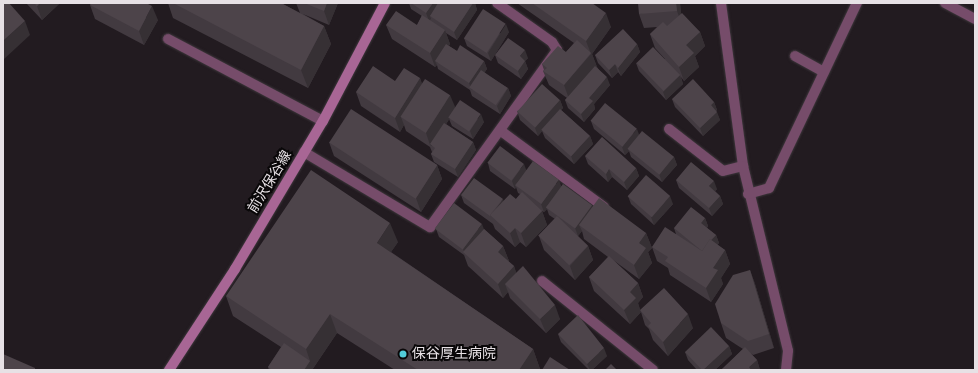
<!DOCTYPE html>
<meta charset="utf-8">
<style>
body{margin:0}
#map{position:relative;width:978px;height:373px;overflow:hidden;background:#221b20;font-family:"Times New Roman","Noto Sans JP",serif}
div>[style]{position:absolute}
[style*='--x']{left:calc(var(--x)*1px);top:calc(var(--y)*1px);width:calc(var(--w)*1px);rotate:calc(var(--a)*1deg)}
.roads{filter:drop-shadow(0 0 1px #3e373c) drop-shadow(0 0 1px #3e373c)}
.lane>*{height:10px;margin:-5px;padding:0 5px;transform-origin:5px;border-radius:5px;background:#764c6a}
.street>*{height:10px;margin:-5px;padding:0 5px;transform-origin:5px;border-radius:5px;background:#764c6a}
.secondary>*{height:10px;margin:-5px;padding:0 5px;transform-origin:5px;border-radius:5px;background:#a86695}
.wall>*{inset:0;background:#423a40}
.shaded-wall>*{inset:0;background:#363034}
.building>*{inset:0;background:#4d444a;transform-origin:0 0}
.dots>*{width:11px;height:11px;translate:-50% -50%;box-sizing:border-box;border:2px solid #090708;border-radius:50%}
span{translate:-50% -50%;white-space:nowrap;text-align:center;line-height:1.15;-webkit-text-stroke:4px #090708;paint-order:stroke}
.street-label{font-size:14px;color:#e7e1e5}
.poi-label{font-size:14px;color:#e7e1e5}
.left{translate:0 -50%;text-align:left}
.frame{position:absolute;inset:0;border:4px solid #e7e1e5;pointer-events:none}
</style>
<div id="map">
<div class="roads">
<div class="lane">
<div style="--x:168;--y:39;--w:175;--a:27.9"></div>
<div style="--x:795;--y:56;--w:33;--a:29"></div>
<div style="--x:669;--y:129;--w:68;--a:37.9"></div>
<div style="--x:723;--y:171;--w:21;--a:-14"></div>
<div style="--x:501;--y:131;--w:128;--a:36.4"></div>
<div style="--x:304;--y:152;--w:147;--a:30.8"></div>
<div style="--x:430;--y:227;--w:218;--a:-54.3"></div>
<div style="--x:557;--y:50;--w:9;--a:-122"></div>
<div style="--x:552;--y:42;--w:67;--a:-144.7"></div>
<div style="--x:542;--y:281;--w:142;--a:38.7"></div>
</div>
<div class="street">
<div style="--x:721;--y:3;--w:164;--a:82.3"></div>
<div style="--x:743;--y:166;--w:190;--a:76.3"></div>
<div style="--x:788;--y:351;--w:19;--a:96"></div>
<div style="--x:945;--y:3;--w:34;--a:28"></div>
<div style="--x:748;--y:194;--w:22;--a:-16"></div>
<div style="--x:769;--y:188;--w:205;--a:-64.6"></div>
</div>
<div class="secondary">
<div style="--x:169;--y:370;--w:121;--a:-56.8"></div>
<div style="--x:235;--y:269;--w:172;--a:-59.3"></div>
<div style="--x:323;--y:121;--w:133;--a:-62.3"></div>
</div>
</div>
<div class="wall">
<div style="clip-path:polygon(26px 3px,60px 3px,42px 20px)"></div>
<div style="clip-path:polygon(168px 3px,281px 3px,300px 13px,296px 3px,338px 3px,329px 25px,303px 14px,324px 26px,331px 44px,308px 88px,173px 18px)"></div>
<div style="clip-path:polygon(409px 3px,475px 3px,477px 10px,457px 40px,446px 33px,450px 44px,449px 46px,457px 51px,484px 61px,487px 69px,484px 73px,508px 88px,511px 96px,500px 114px,472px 96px,470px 90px,438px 69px,437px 65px,435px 67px,392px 39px,386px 25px,417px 25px,422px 16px,411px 9px)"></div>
<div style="clip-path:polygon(517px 3px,592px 3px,611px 27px,592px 54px,597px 67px,610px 85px,594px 104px,595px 109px,584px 122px,568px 108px,565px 100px,567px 98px,549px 85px,543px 71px,544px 70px,542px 64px,566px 52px,574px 43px)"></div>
<div style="clip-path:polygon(680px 3px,681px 14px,700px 32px,705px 46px,695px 56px,699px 67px,684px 81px,681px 77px,683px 84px,666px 100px,639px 71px,636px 63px,665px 59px,655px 48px,650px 34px,657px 27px,644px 28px,639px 14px)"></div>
<div style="clip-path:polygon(90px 5px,158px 20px,144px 45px,95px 19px)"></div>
<div style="clip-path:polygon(509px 32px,491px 61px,467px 46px,464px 38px)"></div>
<div style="clip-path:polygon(637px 44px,640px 52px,621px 76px,618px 72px,612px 78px,598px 63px,595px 55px)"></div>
<div style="clip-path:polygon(495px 55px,528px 58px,525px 61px,528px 69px,521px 79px,498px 63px)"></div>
<div style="clip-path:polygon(420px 78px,422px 84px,455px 108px,484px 122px,473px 139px,452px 126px,449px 119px,446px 124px,473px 142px,476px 150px,458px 177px,434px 162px,431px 154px,432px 152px,430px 147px,406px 131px,404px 125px,400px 132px,361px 106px,356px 92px,395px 81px)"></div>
<div style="clip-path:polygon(672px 99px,714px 102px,717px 110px,716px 111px,720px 120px,703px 136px,675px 107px)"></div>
<div style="clip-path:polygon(560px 100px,563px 108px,561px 110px,590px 136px,593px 144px,574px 164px,545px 138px,542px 131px,538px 136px,520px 120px,517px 111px)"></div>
<div style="clip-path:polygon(591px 121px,639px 135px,674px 157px,677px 165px,662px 182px,631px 157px,629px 151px,625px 155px,594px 129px)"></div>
<div style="clip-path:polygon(329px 142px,437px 165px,442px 179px,421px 212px,334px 156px)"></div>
<div style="clip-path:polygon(585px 156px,636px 168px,639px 176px,627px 190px,612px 177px,608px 182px,588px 164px)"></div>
<div style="clip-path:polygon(488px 163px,527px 170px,561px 186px,593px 207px,646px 233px,652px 248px,648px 252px,652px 263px,639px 279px,613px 260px,638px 283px,643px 297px,638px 303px,640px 310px,693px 328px,668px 356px,653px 340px,649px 329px,645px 325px,641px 312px,630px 324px,594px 291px,589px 277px,608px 257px,584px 239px,582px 231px,578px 236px,588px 246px,593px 260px,575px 280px,544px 250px,539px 236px,555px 219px,549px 215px,547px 209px,544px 212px,542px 211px,547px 225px,526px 247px,520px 242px,515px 247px,495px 229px,493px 224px,464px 203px,461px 195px,504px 201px,516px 199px,520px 194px,518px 193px,516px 187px,515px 189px,490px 171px)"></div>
<div style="clip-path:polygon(676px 180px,717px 189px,715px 191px,720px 196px,723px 204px,712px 216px,679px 188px)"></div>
<div style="clip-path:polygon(628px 196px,673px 204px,654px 225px,631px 204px)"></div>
<div style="clip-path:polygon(705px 218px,708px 226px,707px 228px,716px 235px,719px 243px,717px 245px,725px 250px,730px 264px,721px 278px,723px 284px,711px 302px,670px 275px,668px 268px,657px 261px,652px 247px,676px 234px,674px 228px)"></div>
<div style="clip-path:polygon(436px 229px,484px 229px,503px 246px,509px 261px,508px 261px,514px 266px,516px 273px,560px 319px,546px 333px,510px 298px,508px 292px,503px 298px,468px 266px,464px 255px,439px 237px)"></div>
<div style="clip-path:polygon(398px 242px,391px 252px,533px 349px,540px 369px,539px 370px,395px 370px,337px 333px,312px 370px,269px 370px,268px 367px,281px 347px,233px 316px,226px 296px)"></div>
<div style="clip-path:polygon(750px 270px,755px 284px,774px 348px,753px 355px,750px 353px,757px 360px,760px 370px,721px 370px,743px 349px,726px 338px,721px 323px)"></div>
<div style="clip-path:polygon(558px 334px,607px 356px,592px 370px,589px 370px,561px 342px)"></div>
<div style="clip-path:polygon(729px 346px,732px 354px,715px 370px,697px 370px,688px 360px,685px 352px)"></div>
</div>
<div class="shaded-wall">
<div style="clip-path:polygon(40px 3px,60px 3px,42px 20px,37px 6px)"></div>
<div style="clip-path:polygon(327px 3px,338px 3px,329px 25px,324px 11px)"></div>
<div style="clip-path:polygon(433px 3px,441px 3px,430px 16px,431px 19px,429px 21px,426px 13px)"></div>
<div style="clip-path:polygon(473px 3px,475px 3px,477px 10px,457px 40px,454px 32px)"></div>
<div style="clip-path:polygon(676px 3px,680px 3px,682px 25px,677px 11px)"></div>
<div style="clip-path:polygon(152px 6px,158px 20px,144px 45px,139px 31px)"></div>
<div style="clip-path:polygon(606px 13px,611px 27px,592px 54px,597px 67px,569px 99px,564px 85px,591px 54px,586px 41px)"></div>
<div style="clip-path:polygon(25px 21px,30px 35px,3px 60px,3px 41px)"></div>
<div style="clip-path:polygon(506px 24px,509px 32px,491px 61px,488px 53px)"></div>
<div style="clip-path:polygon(324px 26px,331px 44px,308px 88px,301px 70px)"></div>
<div style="clip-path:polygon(445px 30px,450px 44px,438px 63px,435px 61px,437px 65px,435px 67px,430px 53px)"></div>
<div style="clip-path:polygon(700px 32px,705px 46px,695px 56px,699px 67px,684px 81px,679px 67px,686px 45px)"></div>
<div style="clip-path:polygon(637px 44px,640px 52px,621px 76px,618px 68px)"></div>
<div style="clip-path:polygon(525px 50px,528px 58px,525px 61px,528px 69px,521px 79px,518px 71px,520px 56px)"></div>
<div style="clip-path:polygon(484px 61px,487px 69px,473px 90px,471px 89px,469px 83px)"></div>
<div style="clip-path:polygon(615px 64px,618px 72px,612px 78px,609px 70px)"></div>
<div style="clip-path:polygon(680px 75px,683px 84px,666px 100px,663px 92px)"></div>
<div style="clip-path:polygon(607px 77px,610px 85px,594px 104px,595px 109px,584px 122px,581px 114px,589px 98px)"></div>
<div style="clip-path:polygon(420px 78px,425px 93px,401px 117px,404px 125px,400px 132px,395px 118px)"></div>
<div style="clip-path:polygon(508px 88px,511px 96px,500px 114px,497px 106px)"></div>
<div style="clip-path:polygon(450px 95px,456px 109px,432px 146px,430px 145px,426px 133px)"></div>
<div style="clip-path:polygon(560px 100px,563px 108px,538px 136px,535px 128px)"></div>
<div style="clip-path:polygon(714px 102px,717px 110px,714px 113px,711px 105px)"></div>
<div style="clip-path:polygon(717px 112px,720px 120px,703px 136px,700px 128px)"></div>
<div style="clip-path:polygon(481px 114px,484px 122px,473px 139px,470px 131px)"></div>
<div style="clip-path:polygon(637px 129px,640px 137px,628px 149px,629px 151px,625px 155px,622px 147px)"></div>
<div style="clip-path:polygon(590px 136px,593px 144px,574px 164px,571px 156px)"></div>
<div style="clip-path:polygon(473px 142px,476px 150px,458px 177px,455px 169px)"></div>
<div style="clip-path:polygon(674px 157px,677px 165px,662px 182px,659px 174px)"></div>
<div style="clip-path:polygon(524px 164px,527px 172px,515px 185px,516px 187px,515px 189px,512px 181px)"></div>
<div style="clip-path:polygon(437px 165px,442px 179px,421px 212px,416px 198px)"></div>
<div style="clip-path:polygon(636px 168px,639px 176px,627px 190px,624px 182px)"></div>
<div style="clip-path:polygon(609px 169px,612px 177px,608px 182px,606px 174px)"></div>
<div style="clip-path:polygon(559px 180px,562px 188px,546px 207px,547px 209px,544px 212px,541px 204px)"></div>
<div style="clip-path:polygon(714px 181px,717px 189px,712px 195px,709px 186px)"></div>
<div style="clip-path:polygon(670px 196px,673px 204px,654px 225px,651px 217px)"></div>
<div style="clip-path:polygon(720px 196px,723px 204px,712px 216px,709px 208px)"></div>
<div style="clip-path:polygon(503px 199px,506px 207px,491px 216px)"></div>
<div style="clip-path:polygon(592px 205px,595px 213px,579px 225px,582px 231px,578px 236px,575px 228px)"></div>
<div style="clip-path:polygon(542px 211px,547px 225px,526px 247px,521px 233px)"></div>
<div style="clip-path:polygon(705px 218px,708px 226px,704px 231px,701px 223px)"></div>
<div style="clip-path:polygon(390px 223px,398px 242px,384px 262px,377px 243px)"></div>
<div style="clip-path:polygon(482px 224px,485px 232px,465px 254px,463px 249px)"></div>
<div style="clip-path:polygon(515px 228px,520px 242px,515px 247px,510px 233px)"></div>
<div style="clip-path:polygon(646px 233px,652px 248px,648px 252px,652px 263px,639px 279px,634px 265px,639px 243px)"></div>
<div style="clip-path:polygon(716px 235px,719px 243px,705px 260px,702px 251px)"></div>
<div style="clip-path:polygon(503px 246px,509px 261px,503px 266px,498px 252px)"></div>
<div style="clip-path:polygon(588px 246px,593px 260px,575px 280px,570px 266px)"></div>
<div style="clip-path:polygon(725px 250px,730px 264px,721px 278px,723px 284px,711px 302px,706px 288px,713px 268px)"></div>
<div style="clip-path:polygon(514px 266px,519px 280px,505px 284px,508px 292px,503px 298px,498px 284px)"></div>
<div style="clip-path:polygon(750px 270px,755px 284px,774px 348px,769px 334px)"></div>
<div style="clip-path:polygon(638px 283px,643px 297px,638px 303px,641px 312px,630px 324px,624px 310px,630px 292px)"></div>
<div style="clip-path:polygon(555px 305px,560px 319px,546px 333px,540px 319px)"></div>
<div style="clip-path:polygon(330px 314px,337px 333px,312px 370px,304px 370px,310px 361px,306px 349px)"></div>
<div style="clip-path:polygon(688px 314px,693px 328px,668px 356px,663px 342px)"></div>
<div style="clip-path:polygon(729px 346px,732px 354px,715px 370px,703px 370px)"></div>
<div style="clip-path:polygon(604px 348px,607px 356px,592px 370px,590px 370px,587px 364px)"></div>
<div style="clip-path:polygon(533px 349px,540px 369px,539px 370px,519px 370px)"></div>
<div style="clip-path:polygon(757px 360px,760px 370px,750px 370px,749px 367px)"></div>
</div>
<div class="building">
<div style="clip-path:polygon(3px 3px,9px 3px,25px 21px,3px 41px)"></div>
<div style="clip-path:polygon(34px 3px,40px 3px,37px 6px)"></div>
<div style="clip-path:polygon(91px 3px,146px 3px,152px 6px,139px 31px,90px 5px)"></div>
<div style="clip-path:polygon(173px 3px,281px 3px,324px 26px,301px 70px)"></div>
<div style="clip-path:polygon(304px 3px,327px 3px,324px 11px)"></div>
<div style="clip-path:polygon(411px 3px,433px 3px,426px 13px)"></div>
<div style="clip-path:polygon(438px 3px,473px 3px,454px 32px,430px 16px)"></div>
<div style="clip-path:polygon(532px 3px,592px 3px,606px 13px,586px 41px)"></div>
<div style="clip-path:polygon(638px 3px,676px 3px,677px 11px,639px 14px)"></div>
<div style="left:483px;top:9px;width:27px;height:35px;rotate:33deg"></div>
<div style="clip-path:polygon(396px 11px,417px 25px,422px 15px,445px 30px,430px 53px,386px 25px)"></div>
<div style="clip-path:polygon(682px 13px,700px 32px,686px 45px,694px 53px,679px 67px,650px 34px,663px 22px,667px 26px)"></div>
<div style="clip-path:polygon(623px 29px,637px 44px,618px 68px,615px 64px,609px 70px,595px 55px)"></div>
<div style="clip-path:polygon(508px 38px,525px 50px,520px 56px,525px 61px,518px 71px,495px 55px)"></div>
<div style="clip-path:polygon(577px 40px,591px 53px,564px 85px,543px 71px,547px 68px,542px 64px,558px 46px,566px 52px)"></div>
<div style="clip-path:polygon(446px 44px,457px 51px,460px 45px,484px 61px,469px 83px,435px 61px)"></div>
<div style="left:653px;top:47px;width:39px;height:23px;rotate:46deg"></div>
<div style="clip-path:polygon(373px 66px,395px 81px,404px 68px,420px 78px,395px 118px,356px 92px)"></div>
<div style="clip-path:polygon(595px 66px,607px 77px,589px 98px,593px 101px,581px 114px,565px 100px)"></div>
<div style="left:481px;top:70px;width:32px;height:21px;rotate:34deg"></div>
<div style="left:425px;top:79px;width:30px;height:45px;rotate:33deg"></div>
<div style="clip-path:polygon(693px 79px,714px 102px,711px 105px,717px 112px,700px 128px,672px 99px)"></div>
<div style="left:542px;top:84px;width:24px;height:37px;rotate:42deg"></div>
<div style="left:460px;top:100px;width:25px;height:21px;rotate:34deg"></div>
<div style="left:605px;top:103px;width:41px;height:23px;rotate:39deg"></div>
<div style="left:351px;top:109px;width:103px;height:40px;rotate:33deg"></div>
<div style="left:560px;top:109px;width:40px;height:28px;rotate:42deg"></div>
<div style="clip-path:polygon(444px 123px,473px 142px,455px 169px,431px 154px,435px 148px,430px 144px)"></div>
<div style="left:642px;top:131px;width:41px;height:23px;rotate:39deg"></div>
<div style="clip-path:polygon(602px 137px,636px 168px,624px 182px,609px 169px,606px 174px,585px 156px)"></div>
<div style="left:500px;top:146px;width:30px;height:21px;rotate:37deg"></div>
<div style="left:533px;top:161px;width:32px;height:30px;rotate:36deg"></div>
<div style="clip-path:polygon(691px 162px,714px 181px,709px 186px,720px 196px,709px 208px,676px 180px)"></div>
<div style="clip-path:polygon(311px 170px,390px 223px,377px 243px,533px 349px,519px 370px,418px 370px,330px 314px,306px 349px,226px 296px)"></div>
<div style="left:646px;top:175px;width:32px;height:28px;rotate:41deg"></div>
<div style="clip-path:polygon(474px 178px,503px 199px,490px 215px,490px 216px,461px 195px)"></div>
<div style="left:563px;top:184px;width:36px;height:29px;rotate:36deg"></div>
<div style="clip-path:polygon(522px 192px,542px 211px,521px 233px,515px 228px,510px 233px,490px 215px,510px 194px,516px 199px)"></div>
<div style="clip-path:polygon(599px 198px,646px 233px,639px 243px,646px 248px,634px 265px,579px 225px)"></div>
<div style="left:454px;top:203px;width:35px;height:32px;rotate:37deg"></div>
<div style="clip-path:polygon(691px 207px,705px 218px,701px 223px,716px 235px,711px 240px,710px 239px,702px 251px,674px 228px)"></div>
<div style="left:557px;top:216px;width:43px;height:27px;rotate:44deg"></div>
<div style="clip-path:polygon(665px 227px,702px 251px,710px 239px,725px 250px,713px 268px,718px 270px,706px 288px,665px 261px,668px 257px,652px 247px)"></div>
<div style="clip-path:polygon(484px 229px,503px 246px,498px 252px,514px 266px,498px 284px,463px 252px)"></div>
<div style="clip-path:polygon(609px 256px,638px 283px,630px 292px,636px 298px,624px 310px,589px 277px)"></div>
<div style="clip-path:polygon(523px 266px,555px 305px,540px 319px,505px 284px)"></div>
<div style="clip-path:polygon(750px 270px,769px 334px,748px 341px,721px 323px,715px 304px,733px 275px)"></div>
<div style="clip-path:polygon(664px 288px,688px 314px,663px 342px,648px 326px,651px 323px,640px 310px)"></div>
<div style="clip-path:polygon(578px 315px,604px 348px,587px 364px,558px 334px)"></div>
<div style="clip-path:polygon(711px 327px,729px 346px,703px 370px,702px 370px,685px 352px)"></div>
<div style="clip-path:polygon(284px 343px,310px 361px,304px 370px,272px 370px,268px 367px)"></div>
<div style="clip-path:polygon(745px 347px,757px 360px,749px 367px,751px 370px,721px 370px)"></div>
<div style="clip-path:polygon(3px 354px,35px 368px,35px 370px,3px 370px)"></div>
<div style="clip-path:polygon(550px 357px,570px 370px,542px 370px)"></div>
<div style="clip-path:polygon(611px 364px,617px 370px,605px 370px)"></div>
</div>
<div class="dots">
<div style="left:403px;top:354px;background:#52cbd8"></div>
</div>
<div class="street-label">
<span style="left:270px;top:182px;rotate:-59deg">前沢保谷線</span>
</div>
<div class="poi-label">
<span class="left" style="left:412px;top:354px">保谷厚生病院</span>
</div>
<div class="frame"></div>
</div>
